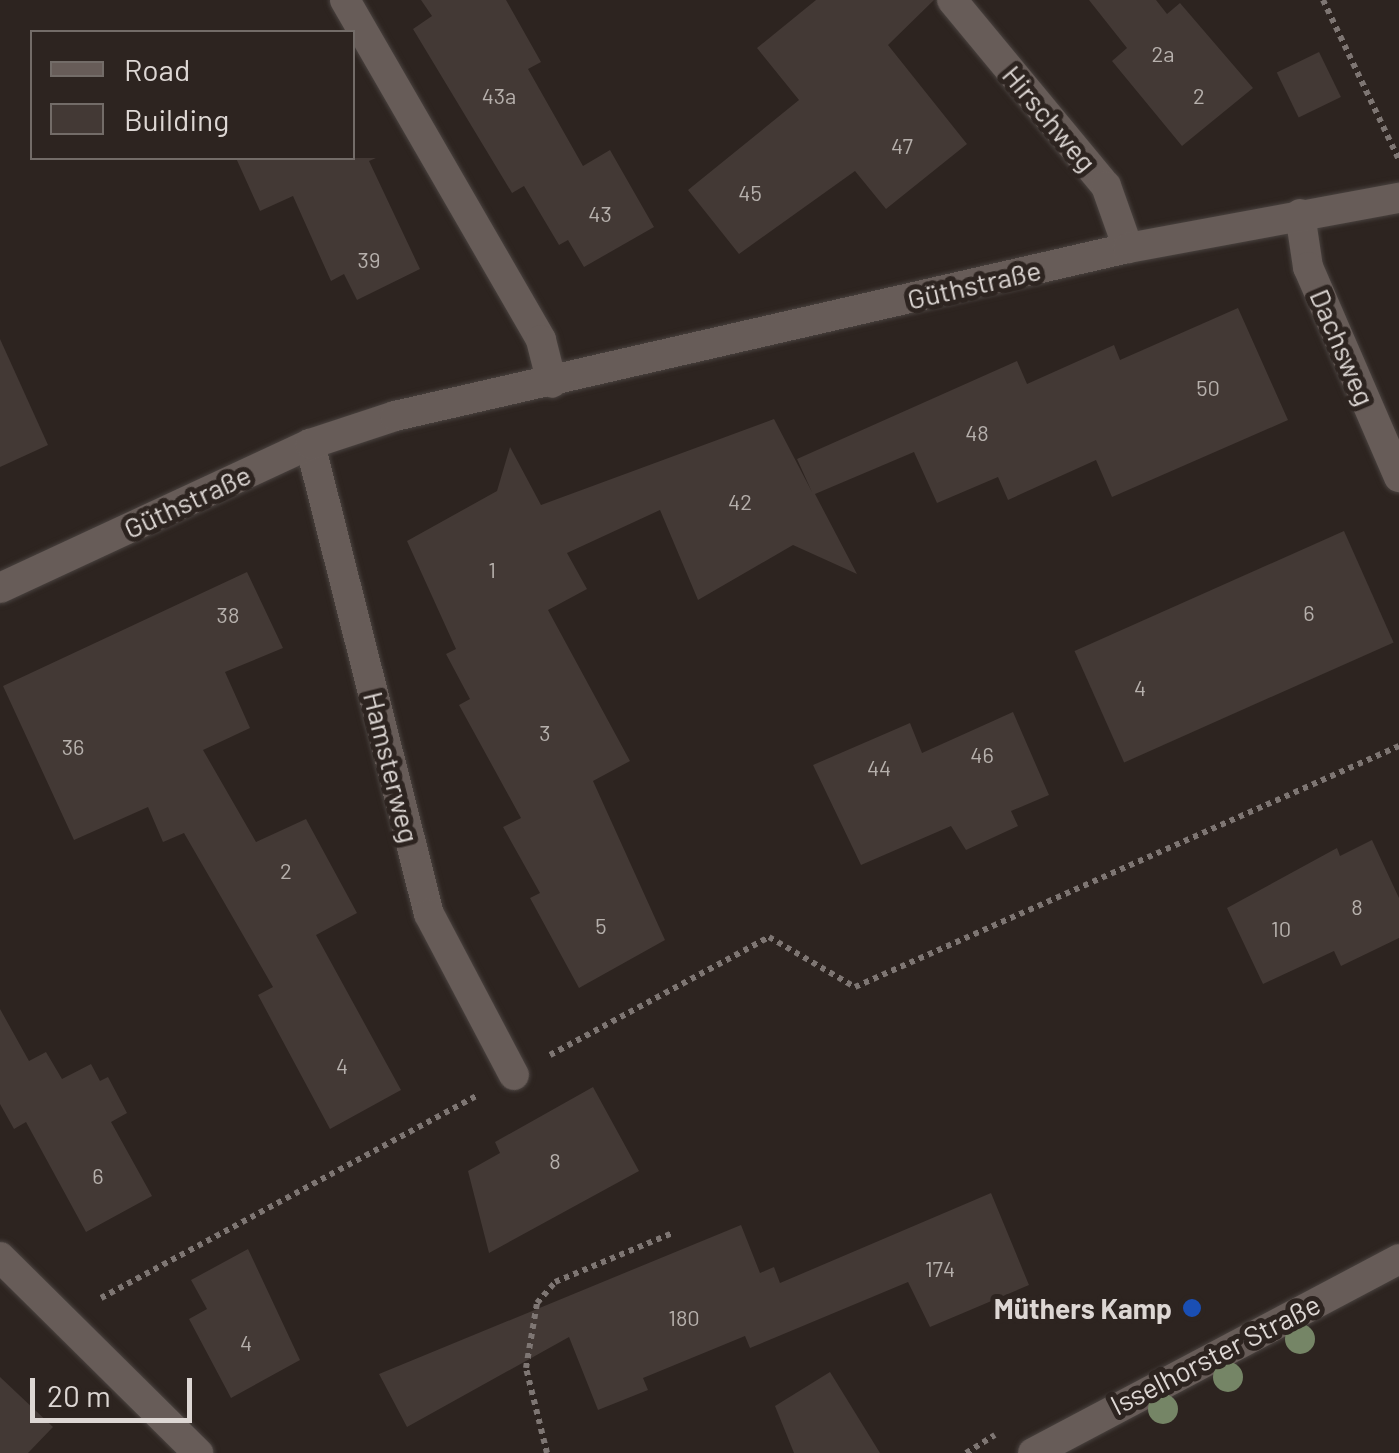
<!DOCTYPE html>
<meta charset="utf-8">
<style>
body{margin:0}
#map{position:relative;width:1399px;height:1453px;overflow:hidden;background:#2d2420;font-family:Barlow,sans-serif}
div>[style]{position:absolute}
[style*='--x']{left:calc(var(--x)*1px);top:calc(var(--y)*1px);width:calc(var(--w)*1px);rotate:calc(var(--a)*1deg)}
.building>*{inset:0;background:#433935;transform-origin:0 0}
.path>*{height:6px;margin-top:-3px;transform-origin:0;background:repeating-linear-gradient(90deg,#7e7673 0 5px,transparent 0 10px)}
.roads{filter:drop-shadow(0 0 2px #49423f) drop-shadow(0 0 2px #49423f)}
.minor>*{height:30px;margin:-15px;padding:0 15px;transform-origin:15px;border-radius:15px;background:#675c58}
.trees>*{width:30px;height:30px;margin:-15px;border-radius:50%;background:#758566}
.dots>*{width:28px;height:28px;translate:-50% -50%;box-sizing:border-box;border:5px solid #2d2420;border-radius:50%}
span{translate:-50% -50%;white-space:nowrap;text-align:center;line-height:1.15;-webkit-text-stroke:10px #2d2420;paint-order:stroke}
.number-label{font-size:22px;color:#b6b0ac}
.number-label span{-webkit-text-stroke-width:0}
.street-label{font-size:28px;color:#ddd7d4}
.poi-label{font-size:28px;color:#ddd7d4;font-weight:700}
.right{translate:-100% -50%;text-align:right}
.legend{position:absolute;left:30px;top:30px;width:325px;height:130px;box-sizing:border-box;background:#2d2420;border:2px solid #736c68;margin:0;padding:12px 18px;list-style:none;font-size:30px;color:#ddd7d4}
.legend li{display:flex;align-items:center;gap:20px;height:50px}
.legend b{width:50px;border:2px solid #736c68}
.scale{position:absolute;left:30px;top:1378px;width:162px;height:45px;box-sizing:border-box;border:5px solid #ddd7d4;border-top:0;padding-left:12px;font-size:30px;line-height:35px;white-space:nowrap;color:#ddd7d4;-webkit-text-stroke:8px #2d2420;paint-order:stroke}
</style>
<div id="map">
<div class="building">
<div style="clip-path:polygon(421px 0,506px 0,541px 62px,528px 69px,583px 166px,610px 150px,654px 227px,584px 267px,568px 240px,559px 245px,524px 186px,512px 193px,413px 29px,432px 16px)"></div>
<div style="clip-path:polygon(816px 0,934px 0,888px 45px,967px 144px,886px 209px,855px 171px,739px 254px,688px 190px,799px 100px,757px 48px)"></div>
<div style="clip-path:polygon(1089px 0,1156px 0,1167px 14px,1180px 3px,1253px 88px,1182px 146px,1112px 61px,1127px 48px)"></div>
<div style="left:1319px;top:52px;width:50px;height:47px;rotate:64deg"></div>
<div style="clip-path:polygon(236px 158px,376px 158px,369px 161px,420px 269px,357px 300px,344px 274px,331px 281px,293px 196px,260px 211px)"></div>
<div style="clip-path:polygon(1238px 308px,1288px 420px,1112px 497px,1096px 460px,1008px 500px,998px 477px,937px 503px,914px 452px,815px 494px,857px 574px,793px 545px,698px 600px,660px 510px,567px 553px,587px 589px,548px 610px,630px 761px,593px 781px,665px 940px,579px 988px,530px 898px,540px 893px,503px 827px,521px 818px,459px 705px,470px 699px,446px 654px,456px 649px,407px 541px,497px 491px,510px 447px,541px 505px,774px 419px,812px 492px,797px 459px,1017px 361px,1027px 384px,1114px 345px,1120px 360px)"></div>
<div style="clip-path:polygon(0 339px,48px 445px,0 467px)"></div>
<div style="left:1344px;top:531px;width:122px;height:295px;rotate:66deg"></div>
<div style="clip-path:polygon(247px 572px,283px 648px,225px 672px,250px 728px,203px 750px,256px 842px,306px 819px,357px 913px,316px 935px,401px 1090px,330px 1129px,258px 995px,273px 987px,184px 833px,163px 842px,148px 807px,74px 840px,3px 686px)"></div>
<div style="clip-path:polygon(1013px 712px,1049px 795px,1011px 811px,1018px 826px,966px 850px,951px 826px,861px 865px,813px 765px,910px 723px,922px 753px)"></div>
<div style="clip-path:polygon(1372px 840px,1399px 898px,1399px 938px,1341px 966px,1334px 951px,1263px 984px,1227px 908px,1337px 848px,1340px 856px)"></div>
<div style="clip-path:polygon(0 1009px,29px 1061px,46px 1052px,62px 1079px,91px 1064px,100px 1081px,108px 1077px,127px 1113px,111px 1122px,152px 1196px,86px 1232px,26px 1122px,14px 1129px,0 1104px)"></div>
<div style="clip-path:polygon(593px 1087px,639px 1171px,489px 1253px,468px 1171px,500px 1153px,495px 1142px)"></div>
<div style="clip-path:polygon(991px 1193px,1029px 1285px,930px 1327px,908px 1282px,750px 1348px,745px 1336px,643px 1378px,648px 1390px,598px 1410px,569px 1337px,407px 1427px,379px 1374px,741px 1225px,760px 1273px,774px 1267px,780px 1283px)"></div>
<div style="clip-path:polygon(248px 1249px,300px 1360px,231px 1398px,189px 1319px,207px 1309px,191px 1280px)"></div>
<div style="clip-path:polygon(830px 1372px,880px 1453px,794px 1453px,775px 1406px)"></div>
<div style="clip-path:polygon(0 1377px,53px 1427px,28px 1453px,0 1453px)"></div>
</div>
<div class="path">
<div style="--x:1323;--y:0;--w:175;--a:64.6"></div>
<div style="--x:550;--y:1055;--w:249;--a:-28.3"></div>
<div style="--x:769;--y:937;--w:99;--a:30.2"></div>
<div style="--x:855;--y:987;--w:595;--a:-23.89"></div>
<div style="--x:101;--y:1298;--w:428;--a:-28.3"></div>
<div style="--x:547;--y:1453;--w:88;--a:-103.9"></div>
<div style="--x:526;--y:1368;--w:66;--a:-80.4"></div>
<div style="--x:537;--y:1303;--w:28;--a:-49"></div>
<div style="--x:555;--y:1282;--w:128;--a:-22.6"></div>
<div style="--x:966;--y:1453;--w:34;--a:-32"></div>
</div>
<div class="roads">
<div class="minor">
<div style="--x:345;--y:0;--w:392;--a:60"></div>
<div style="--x:541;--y:340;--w:44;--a:75.7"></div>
<div style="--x:952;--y:0;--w:241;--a:50.4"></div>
<div style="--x:1106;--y:186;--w:66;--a:70.5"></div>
<div style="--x:1300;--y:214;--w:54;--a:81.4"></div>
<div style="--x:1308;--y:267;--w:229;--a:66.6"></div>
<div style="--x:310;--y:444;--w:485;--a:75.8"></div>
<div style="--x:429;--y:914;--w:182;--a:62.2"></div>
<div style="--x:0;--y:588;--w:342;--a:-24.9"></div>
<div style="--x:310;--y:444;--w:89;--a:-18.2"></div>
<div style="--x:395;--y:416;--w:752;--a:-12.91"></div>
<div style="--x:1128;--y:248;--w:276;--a:-10.5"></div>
<div style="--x:0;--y:1257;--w:279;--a:44.7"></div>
<div style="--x:1033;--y:1453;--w:414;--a:-27.9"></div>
</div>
</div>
<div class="trees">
<div style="left:1300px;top:1339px"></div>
<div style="left:1228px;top:1377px"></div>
<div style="left:1163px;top:1409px"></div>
</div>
<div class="dots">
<div style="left:1192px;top:1308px;background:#1a4fb4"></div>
</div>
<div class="number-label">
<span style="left:1163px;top:54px">2a</span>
<span style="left:499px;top:96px">43a</span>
<span style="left:1199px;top:96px">2</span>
<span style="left:902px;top:146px">47</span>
<span style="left:750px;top:193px">45</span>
<span style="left:600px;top:214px">43</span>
<span style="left:369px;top:260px">39</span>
<span style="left:1208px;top:388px">50</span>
<span style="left:977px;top:433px">48</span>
<span style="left:740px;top:502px">42</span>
<span style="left:492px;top:570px">1</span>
<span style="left:1309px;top:613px">6</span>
<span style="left:228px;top:615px">38</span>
<span style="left:1140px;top:688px">4</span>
<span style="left:545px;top:733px">3</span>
<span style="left:73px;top:747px">36</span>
<span style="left:982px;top:755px">46</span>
<span style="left:879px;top:768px">44</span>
<span style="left:286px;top:871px">2</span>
<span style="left:1357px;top:907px">8</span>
<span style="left:601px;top:926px">5</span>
<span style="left:1281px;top:929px">10</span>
<span style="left:342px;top:1066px">4</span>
<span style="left:555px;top:1161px">8</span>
<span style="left:98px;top:1176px">6</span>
<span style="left:940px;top:1269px">174</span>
<span style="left:684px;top:1318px">180</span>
<span style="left:246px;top:1343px">4</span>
</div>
<div class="street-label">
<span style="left:1050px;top:118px;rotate:50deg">Hirschweg</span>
<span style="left:974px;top:284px;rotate:-13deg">Güthstraße</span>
<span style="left:1343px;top:347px;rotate:67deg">Dachsweg</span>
<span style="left:187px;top:501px;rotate:-25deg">Güthstraße</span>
<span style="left:392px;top:767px;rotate:76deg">Hamsterweg</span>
<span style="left:1215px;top:1354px;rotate:-27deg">Isselhorster Straße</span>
</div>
<div class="poi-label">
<span class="right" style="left:1172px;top:1308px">Müthers Kamp</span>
</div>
<ul class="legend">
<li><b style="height:12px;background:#675c58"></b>Road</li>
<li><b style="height:28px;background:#433935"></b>Building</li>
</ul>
<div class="scale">20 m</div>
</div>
